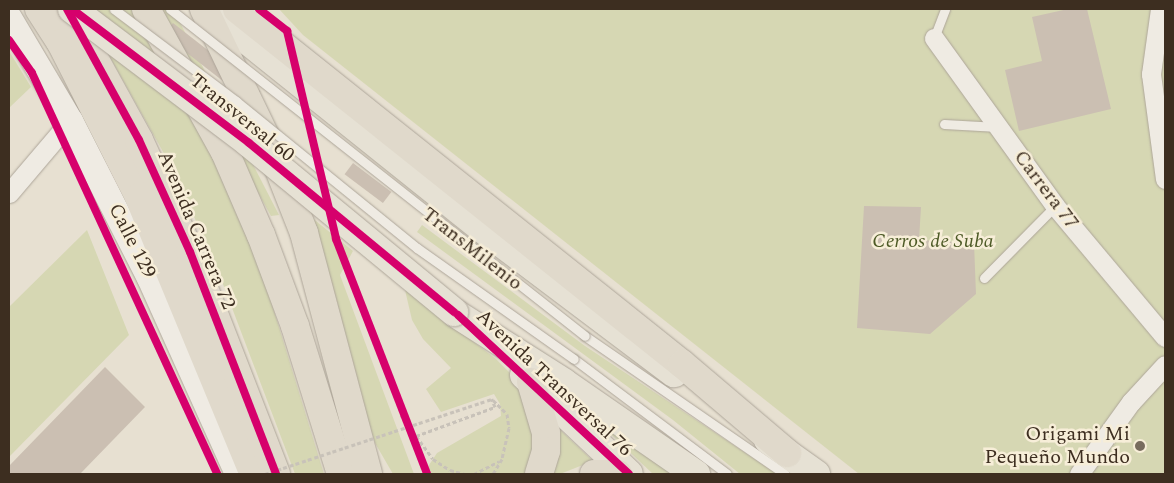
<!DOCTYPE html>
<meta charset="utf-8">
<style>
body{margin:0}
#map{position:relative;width:1174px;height:483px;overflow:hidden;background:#e7e0d1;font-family:Spectral,serif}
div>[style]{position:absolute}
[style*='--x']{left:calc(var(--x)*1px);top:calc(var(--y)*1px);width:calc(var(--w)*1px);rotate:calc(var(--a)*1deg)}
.green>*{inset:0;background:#d6d7b3}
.building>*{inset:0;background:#cbbfb2;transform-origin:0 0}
.path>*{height:3px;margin-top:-1.5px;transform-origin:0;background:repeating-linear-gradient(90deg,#c8c2b9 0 4px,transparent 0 6.5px)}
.roads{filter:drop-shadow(0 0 1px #ada599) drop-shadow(0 0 1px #ada599)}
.service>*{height:9px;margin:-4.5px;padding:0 4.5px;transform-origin:4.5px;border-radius:4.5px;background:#efebe3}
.minor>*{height:19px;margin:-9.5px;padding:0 9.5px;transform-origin:9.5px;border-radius:9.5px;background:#efebe3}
.secondary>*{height:26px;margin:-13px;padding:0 13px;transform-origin:13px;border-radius:13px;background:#efebe3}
.primary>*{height:28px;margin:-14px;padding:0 14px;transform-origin:14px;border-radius:14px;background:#e6e1d4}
.trunk>*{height:28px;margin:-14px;padding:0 14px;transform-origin:14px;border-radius:14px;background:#e0d9cb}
.path-bridge>*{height:3px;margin-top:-1.5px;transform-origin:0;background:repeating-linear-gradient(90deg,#c8c2b9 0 4px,transparent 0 6.5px)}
.bridges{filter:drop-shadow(0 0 1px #ada599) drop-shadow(0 0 1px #ada599)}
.service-bridge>*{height:9px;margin:-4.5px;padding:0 4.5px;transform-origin:4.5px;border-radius:4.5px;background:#efebe3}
.primary-bridge>*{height:28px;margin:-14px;padding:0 14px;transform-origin:14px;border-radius:14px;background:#e6e1d4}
.cycleway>*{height:8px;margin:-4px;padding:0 4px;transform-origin:4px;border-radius:4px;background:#d6006c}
.dots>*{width:14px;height:14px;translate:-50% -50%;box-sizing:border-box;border:2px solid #f7eed8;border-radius:50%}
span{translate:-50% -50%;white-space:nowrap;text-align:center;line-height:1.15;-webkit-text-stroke:5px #f7eed8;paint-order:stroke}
.street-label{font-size:20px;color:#3d2e20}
.park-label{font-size:20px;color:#4d5a26;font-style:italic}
.poi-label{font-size:20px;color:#3d2e20}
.right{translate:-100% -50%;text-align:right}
.frame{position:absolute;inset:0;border:10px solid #3d2e20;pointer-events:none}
</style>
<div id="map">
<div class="green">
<div style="clip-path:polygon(83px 9px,131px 9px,212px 153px,260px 265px,324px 474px,295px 474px,215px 263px,171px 166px)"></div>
<div style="clip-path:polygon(157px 9px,173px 9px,279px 215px,271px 216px)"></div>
<div style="clip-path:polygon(279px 9px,1165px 9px,1165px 474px,859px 474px,303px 35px)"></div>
<div style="clip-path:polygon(9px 51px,31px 87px,9px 108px)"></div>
<div style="clip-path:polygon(311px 217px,353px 251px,340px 275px,414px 474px,393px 474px,375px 443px,342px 338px)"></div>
<div style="clip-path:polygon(422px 225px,585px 346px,777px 474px,740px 474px,673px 420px,417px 232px)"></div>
<div style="clip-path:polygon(87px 230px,129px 335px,9px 457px,9px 307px)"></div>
<div style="clip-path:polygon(405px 290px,496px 359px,518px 381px,538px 416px,530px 474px,423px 474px,437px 453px,501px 416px,500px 404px,494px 394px,441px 412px,426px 389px,451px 368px,423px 339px,412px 320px)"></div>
<div style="clip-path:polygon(583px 408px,685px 474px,653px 474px)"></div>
<div style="clip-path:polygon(556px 426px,593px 461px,560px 474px,548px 474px)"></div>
</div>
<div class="building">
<div style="clip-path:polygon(1068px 9px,1087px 9px,1111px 109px,1019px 131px,1005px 70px,1042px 61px,1032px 17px)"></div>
<div style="left:173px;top:23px;width:111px;height:15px;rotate:38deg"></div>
<div style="left:353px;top:163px;width:48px;height:14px;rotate:37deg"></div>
<div style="clip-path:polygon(864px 206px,921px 207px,919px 240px,974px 243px,976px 294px,930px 334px,857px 328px)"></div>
<div style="clip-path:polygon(105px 367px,145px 407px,80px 474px,9px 474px,9px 466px)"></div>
</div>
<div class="path">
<div style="--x:493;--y:400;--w:20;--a:45"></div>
<div style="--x:507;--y:414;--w:14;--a:82"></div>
<div style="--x:509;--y:428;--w:32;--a:103"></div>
<div style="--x:502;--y:459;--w:17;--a:121"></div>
<div style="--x:401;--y:415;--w:54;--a:54"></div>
<div style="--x:433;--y:459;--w:20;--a:33"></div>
<div style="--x:450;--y:470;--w:16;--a:15"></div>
<div style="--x:416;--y:436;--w:84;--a:-20.2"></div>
<div style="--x:495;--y:407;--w:9;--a:-111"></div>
<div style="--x:474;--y:474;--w:28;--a:-27"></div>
</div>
<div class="roads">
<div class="service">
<div style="--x:934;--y:38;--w:31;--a:-69"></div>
<div style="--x:944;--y:124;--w:54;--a:3.2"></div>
<div style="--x:984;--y:278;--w:101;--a:-45.4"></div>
<div style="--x:585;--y:336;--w:243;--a:34.6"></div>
<div style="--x:574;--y:359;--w:191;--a:36.9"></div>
</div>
<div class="minor">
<div style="--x:1160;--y:9;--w:66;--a:97.9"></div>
<div style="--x:1151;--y:74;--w:106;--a:82.4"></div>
<div style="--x:934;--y:38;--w:207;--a:54.2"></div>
<div style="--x:1055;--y:206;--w:171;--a:50"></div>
<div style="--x:9;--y:193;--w:94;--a:-49.7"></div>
<div style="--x:1079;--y:474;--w:89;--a:-54.2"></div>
<div style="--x:1131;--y:402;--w:50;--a:-47.4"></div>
</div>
<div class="secondary">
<div style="--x:9;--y:18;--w:120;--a:59.4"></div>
<div style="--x:70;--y:121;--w:176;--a:63"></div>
<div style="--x:150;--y:278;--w:215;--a:65.8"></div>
</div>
<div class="primary">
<div style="--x:208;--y:9;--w:359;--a:38.7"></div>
<div style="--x:488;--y:233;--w:233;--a:37"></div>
<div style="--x:458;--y:315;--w:125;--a:32.5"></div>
<div style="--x:563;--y:382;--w:162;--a:34.7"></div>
<div style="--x:524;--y:375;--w:144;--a:43.3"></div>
<div style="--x:768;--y:440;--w:59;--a:35.3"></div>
</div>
<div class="trunk">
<div style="--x:39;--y:9;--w:40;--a:57.1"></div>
<div style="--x:61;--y:43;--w:173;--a:63.1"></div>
<div style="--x:139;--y:197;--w:300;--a:67.5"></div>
<div style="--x:67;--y:9;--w:149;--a:61.2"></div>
<div style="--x:139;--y:140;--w:123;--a:65.5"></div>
<div style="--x:190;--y:252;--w:238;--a:68.8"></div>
<div style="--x:146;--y:9;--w:163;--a:61.1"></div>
<div style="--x:225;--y:152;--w:90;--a:66.6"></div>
<div style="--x:261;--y:235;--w:97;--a:69.5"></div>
<div style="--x:295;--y:326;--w:155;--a:72.7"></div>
<div style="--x:204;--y:9;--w:150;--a:64.3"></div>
<div style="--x:269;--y:144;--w:96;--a:68.5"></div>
<div style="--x:304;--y:233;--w:249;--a:75.1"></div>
<div style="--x:237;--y:9;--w:569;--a:38.58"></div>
<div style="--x:682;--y:364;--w:138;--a:40.3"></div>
<div style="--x:531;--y:382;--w:53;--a:73.6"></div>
<div style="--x:546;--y:433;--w:18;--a:90"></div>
<div style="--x:546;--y:451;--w:24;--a:107"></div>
<div style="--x:594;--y:474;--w:24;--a:0"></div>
</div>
</div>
<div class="path-bridge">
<div style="--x:265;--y:474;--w:239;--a:-18.3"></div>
</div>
<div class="bridges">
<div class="service-bridge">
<div style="--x:114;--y:9;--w:153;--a:37"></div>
<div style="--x:236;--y:101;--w:233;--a:39.1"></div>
<div style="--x:417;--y:248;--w:192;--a:35.3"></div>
<div style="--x:170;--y:9;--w:528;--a:38.24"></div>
</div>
<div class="primary-bridge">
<div style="--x:72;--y:9;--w:222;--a:37.1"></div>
<div style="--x:249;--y:143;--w:266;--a:39.5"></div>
</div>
</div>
<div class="cycleway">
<div style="--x:67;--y:9;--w:149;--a:61.2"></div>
<div style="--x:139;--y:140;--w:123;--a:65.5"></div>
<div style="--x:190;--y:252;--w:238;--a:68.8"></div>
<div style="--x:72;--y:9;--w:222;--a:37.1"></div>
<div style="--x:249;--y:143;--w:266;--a:39.5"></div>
<div style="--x:259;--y:9;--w:36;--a:38"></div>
<div style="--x:287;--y:31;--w:214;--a:76.7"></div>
<div style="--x:336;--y:239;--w:252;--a:68.8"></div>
<div style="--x:9;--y:40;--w:40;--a:55.1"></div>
<div style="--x:32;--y:73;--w:442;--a:65.2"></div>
<div style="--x:458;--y:315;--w:233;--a:42.9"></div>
</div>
<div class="dots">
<div style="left:1140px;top:446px;background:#786c5e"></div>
</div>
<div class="street-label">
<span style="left:242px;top:118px;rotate:39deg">Transversal 60</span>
<span style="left:1046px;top:190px;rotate:53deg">Carrera 77</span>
<span style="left:196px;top:230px;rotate:67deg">Avenida Carrera 72</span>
<span style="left:132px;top:241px;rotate:63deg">Calle 129</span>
<span style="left:472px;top:249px;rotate:38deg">TransMilenio</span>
<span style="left:554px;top:383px;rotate:43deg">Avenida Transversal 76</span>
</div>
<div class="park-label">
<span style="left:933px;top:241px">Cerros de Suba</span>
</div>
<div class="poi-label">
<span class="right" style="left:1130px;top:446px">Origami Mi<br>Pequeño Mundo</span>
</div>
<div class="frame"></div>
</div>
